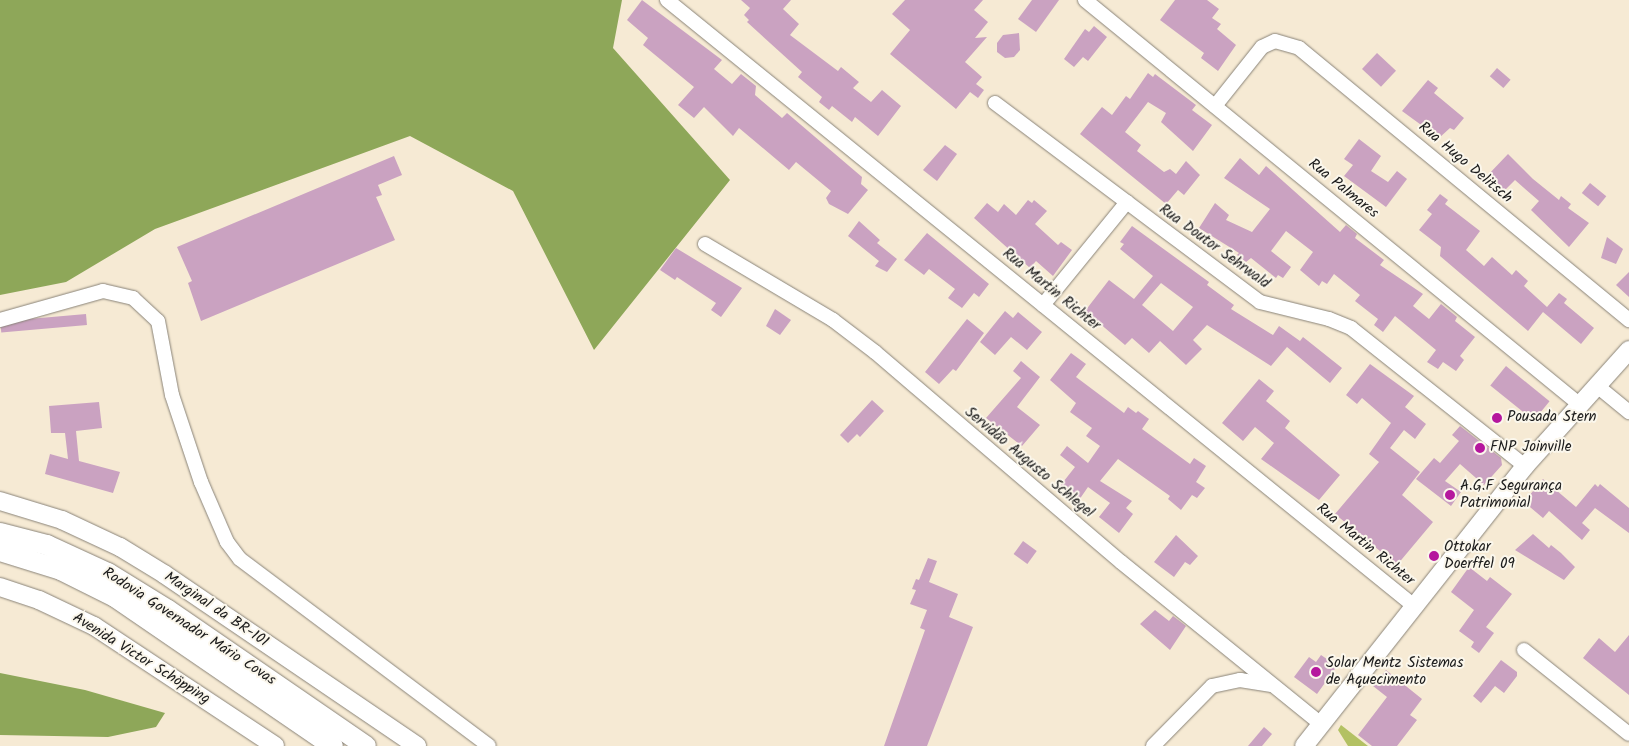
<!DOCTYPE html>
<meta charset="utf-8">
<style>
body{margin:0}
#map{position:relative;width:1629px;height:746px;overflow:hidden;background:#f6ead4;font-family:Kalam,sans-serif}
div>[style]{position:absolute}
[style*='--x']{left:calc(var(--x)*1px);top:calc(var(--y)*1px);width:calc(var(--w)*1px);rotate:calc(var(--a)*1deg)}
.green>*{inset:0;background:#b3c163}
.forest>*{inset:0;background:#8ea759}
.building>*{inset:0;background:#caa2c1;transform-origin:0 0}
.roads{filter:drop-shadow(0 0 1px #898378) drop-shadow(0 0 1px #898378)}
.minor>*{height:14px;margin:-7px;padding:0 7px;transform-origin:7px;border-radius:7px;background:#fff}
.major>*{height:18px;margin:-9px;padding:0 9px;transform-origin:9px;border-radius:9px;background:#fff}
.highway>*{height:20px;margin:-10px;padding:0 10px;transform-origin:10px;border-radius:10px;background:#fff}
.dots>*{width:14px;height:14px;translate:-50% -50%;box-sizing:border-box;border:2px solid #fbf7ec;border-radius:50%}
span{translate:-50% -50%;white-space:nowrap;text-align:center;line-height:1.15;-webkit-text-stroke:4px #fbf7ec;paint-order:stroke}
.street-label{font-size:15px;color:#1c1c1c}
.poi-label{font-size:15px;color:#1c1c1c}
.left{translate:0 -50%;text-align:left}
</style>
<div id="map">
<div class="green">
<div style="clip-path:polygon(1341px 725px,1368px 746px,1348px 746px,1338px 730px)"></div>
</div>
<div class="forest">
<div style="clip-path:polygon(0 0,622px 0,613px 48px,730px 180px,594px 350px,513px 191px,410px 136px,155px 229px,66px 282px,0 295px)"></div>
<div style="clip-path:polygon(0 673px,85px 690px,165px 713px,156px 727px,108px 737px,0 735px)"></div>
</div>
<div class="building">
<div style="clip-path:polygon(642px 0,722px 60px,714px 69px,732px 84px,741px 74px,756px 86px,755px 95px,782px 118px,787px 113px,862px 177px,861px 184px,868px 190px,848px 214px,829px 204px,826px 198px,831px 191px,796px 162px,789px 170px,739px 128px,733px 136px,704px 107px,694px 118px,678px 105px,694px 87px,643px 45px,648px 38px,627px 20px)"></div>
<div style="clip-path:polygon(741px 0,791px 0,783px 9px,799px 24px,790px 35px,838px 71px,841px 67px,859px 82px,853px 88px,871px 102px,882px 90px,901px 106px,878px 136px,855px 117px,852px 122px,832px 106px,829px 110px,819px 102px,822px 97px,798px 77px,802px 72px,747px 22px,749px 20px,744px 15px,750px 8px)"></div>
<div style="clip-path:polygon(905px 0,983px 0,974px 10px,988px 22px,975px 38px,987px 37px,965px 62px,982px 77px,976px 84px,984px 90px,978px 98px,970px 92px,956px 109px,890px 54px,910px 30px,892px 14px)"></div>
<div style="clip-path:polygon(1032px 0,1059px 0,1036px 32px,1018px 19px)"></div>
<div style="clip-path:polygon(1175px 0,1207px 0,1219px 9px,1212px 18px,1221px 24px,1217px 29px,1236px 45px,1218px 71px,1201px 58px,1204px 53px,1160px 20px)"></div>
<div style="clip-path:polygon(1094px 26px,1107px 37px,1088px 61px,1083px 57px,1074px 67px,1064px 59px,1085px 29px,1089px 32px)"></div>
<div style="clip-path:polygon(1019px 33px,1020px 50px,1014px 57px,1005px 58px,997px 52px,997px 43px,1003px 35px)"></div>
<div style="left:1377px;top:53px;width:26px;height:22px;rotate:43deg"></div>
<div style="left:1497px;top:68px;width:18px;height:11px;rotate:41deg"></div>
<div style="clip-path:polygon(1148px 73px,1153px 77px,1155px 74px,1196px 105px,1192px 110px,1212px 125px,1193px 151px,1161px 122px,1166px 113px,1148px 102px,1125px 132px,1141px 145px,1137px 151px,1164px 172px,1170px 169px,1176px 174px,1186px 161px,1200px 175px,1184px 195px,1178px 190px,1166px 204px,1080px 134px,1102px 107px,1112px 115px,1126px 96px,1130px 99px)"></div>
<div style="clip-path:polygon(1428px 80px,1438px 88px,1434px 93px,1464px 118px,1454px 130px,1450px 128px,1439px 138px,1402px 111px)"></div>
<div style="clip-path:polygon(1359px 139px,1381px 156px,1371px 171px,1388px 182px,1397px 171px,1407px 179px,1386px 207px,1344px 176px,1353px 165px,1344px 159px)"></div>
<div style="clip-path:polygon(945px 145px,957px 154px,937px 181px,923px 170px)"></div>
<div style="clip-path:polygon(1508px 154px,1533px 179px,1559px 200px,1561px 196px,1571px 204px,1568px 208px,1589px 223px,1569px 247px,1531px 210px,1539px 201px,1515px 180px,1503px 192px,1487px 176px)"></div>
<div style="clip-path:polygon(394px 156px,402px 175px,378px 185px,382px 195px,376px 197px,395px 240px,201px 321px,188px 283px,192px 281px,177px 247px)"></div>
<div style="clip-path:polygon(1240px 158px,1259px 175px,1266px 166px,1340px 232px,1346px 225px,1357px 234px,1355px 238px,1384px 260px,1380px 265px,1423px 294px,1413px 306px,1429px 319px,1441px 304px,1457px 317px,1455px 321px,1475px 337px,1460px 356px,1464px 360px,1456px 371px,1443px 362px,1438px 369px,1427px 362px,1436px 350px,1395px 316px,1383px 332px,1374px 325px,1378px 319px,1355px 301px,1360px 295px,1334px 274px,1327px 284px,1322px 281px,1319px 286px,1300px 270px,1313px 252px,1286px 231px,1271px 251px,1291px 267px,1283px 278px,1278px 275px,1276px 278px,1251px 258px,1246px 262px,1237px 255px,1239px 253px,1199px 228px,1215px 203px,1229px 215px,1226px 220px,1252px 232px,1270px 209px,1224px 178px)"></div>
<div style="left:1590px;top:183px;width:21px;height:13px;rotate:39deg"></div>
<div style="clip-path:polygon(1440px 194px,1448px 200px,1445px 204px,1480px 231px,1466px 250px,1484px 266px,1492px 257px,1512px 275px,1516px 270px,1528px 281px,1524px 286px,1547px 307px,1559px 293px,1567px 299px,1564px 303px,1594px 328px,1581px 344px,1543px 312px,1528px 331px,1440px 256px,1441px 247px,1419px 230px,1432px 214px,1427px 210px)"></div>
<div style="clip-path:polygon(1028px 200px,1032px 203px,1034px 200px,1047px 211px,1035px 224px,1058px 245px,1061px 242px,1072px 250px,1053px 276px,1036px 261px,1030px 268px,974px 218px,987px 203px,998px 212px,1004px 204px,1016px 215px)"></div>
<div style="clip-path:polygon(859px 221px,880px 240px,877px 243px,897px 259px,887px 272px,875px 266px,879px 261px,848px 236px)"></div>
<div style="clip-path:polygon(evenodd,1132px 226px,1209px 282px,1207px 285px,1234px 305px,1231px 309px,1273px 335px,1279px 326px,1300px 341px,1303px 337px,1342px 368px,1330px 383px,1287px 347px,1271px 366px,1207px 325px,1193px 340px,1202px 349px,1186px 365px,1160px 341px,1149px 353px,1132px 338px,1125px 345px,1085px 311px,1109px 280px,1134px 299px,1153px 276px,1120px 249px,1124px 244px,1120px 242px,1132px 226px,1161px 283px,1193px 307px,1173px 331px,1142px 305px,1161px 283px)"></div>
<div style="clip-path:polygon(927px 233px,989px 284px,979px 297px,974px 293px,962px 308px,948px 298px,955px 289px,929px 269px,924px 275px,904px 260px)"></div>
<div style="clip-path:polygon(1607px 237px,1623px 249px,1616px 264px,1601px 258px)"></div>
<div style="clip-path:polygon(676px 248px,742px 288px,721px 317px,711px 310px,716px 303px,677px 277px,675px 280px,660px 270px)"></div>
<div style="clip-path:polygon(1629px 272px,1629px 297px,1616px 285px)"></div>
<div style="clip-path:polygon(775px 309px,791px 320px,780px 335px,766px 326px)"></div>
<div style="clip-path:polygon(1005px 311px,1013px 318px,1018px 312px,1042px 332px,1027px 350px,1011px 337px,995px 355px,980px 342px)"></div>
<div style="left:86px;top:314px;width:11px;height:86px;rotate:85deg"></div>
<div style="clip-path:polygon(967px 319px,984px 333px,956px 371px,953px 369px,939px 384px,925px 372px)"></div>
<div style="clip-path:polygon(1071px 353px,1086px 364px,1076px 377px,1124px 413px,1128px 407px,1136px 413px,1138px 411px,1149px 419px,1142px 429px,1190px 464px,1194px 458px,1206px 466px,1196px 482px,1205px 488px,1197px 498px,1192px 495px,1181px 510px,1168px 499px,1170px 496px,1118px 459px,1100px 481px,1132px 501px,1126px 508px,1133px 514px,1119px 533px,1099px 517px,1110px 503px,1088px 487px,1079px 500px,1060px 486px,1075px 467px,1060px 455px,1067px 446px,1088px 463px,1100px 446px,1086px 436px,1092px 428px,1070px 412px,1076px 403px,1050px 380px)"></div>
<div style="clip-path:polygon(1021px 361px,1040px 377px,1017px 407px,1040px 425px,1022px 446px,986px 418px,1021px 378px,1013px 371px)"></div>
<div style="clip-path:polygon(1370px 364px,1414px 396px,1405px 407px,1426px 424px,1415px 439px,1404px 430px,1390px 448px,1420px 472px,1402px 495px,1433px 522px,1397px 565px,1335px 514px,1379px 462px,1369px 454px,1391px 423px,1362px 398px,1357px 404px,1346px 395px)"></div>
<div style="left:1506px;top:366px;width:56px;height:25px;rotate:39deg"></div>
<div style="clip-path:polygon(1259px 379px,1274px 391px,1266px 401px,1290px 421px,1285px 428px,1340px 475px,1319px 500px,1261px 459px,1274px 443px,1255px 427px,1243px 441px,1222px 423px)"></div>
<div style="clip-path:polygon(872px 400px,884px 411px,860px 437px,857px 434px,848px 443px,840px 435px)"></div>
<div style="clip-path:polygon(99px 402px,102px 428px,76px 431px,79px 461px,120px 472px,113px 493px,45px 474px,50px 454px,68px 459px,65px 433px,51px 433px,49px 406px)"></div>
<div style="clip-path:polygon(1460px 426px,1501px 458px,1502px 465px,1484px 485px,1460px 464px,1445px 481px,1461px 492px,1451px 506px,1416px 479px,1434px 458px,1440px 463px,1459px 441px,1452px 435px)"></div>
<div style="clip-path:polygon(1543px 479px,1576px 507px,1595px 484px,1598px 487px,1600px 484px,1629px 508px,1629px 533px,1595px 508px,1582px 523px,1590px 530px,1582px 540px,1549px 511px,1543px 518px,1524px 502px)"></div>
<div style="clip-path:polygon(1533px 534px,1549px 548px,1551px 545px,1561px 553px,1575px 567px,1564px 580px,1515px 550px)"></div>
<div style="clip-path:polygon(1176px 535px,1198px 556px,1190px 565px,1185px 562px,1174px 577px,1154px 562px)"></div>
<div style="left:1023px;top:541px;width:17px;height:16px;rotate:36deg"></div>
<div style="clip-path:polygon(928px 558px,937px 561px,929px 582px,958px 594px,949px 617px,973px 627px,927px 746px,884px 746px,925px 630px,920px 628px,927px 610px,910px 604px,916px 590px,912px 589px,916px 579px,919px 580px)"></div>
<div style="clip-path:polygon(1469px 567px,1487px 581px,1490px 577px,1512px 594px,1486px 627px,1494px 633px,1479px 653px,1471px 647px,1474px 642px,1459px 631px,1474px 610px,1451px 592px)"></div>
<div style="clip-path:polygon(1155px 610px,1169px 621px,1173px 616px,1186px 626px,1170px 650px,1140px 624px)"></div>
<div style="clip-path:polygon(1629px 635px,1629px 695px,1583px 658px,1599px 638px,1615px 652px)"></div>
<div style="clip-path:polygon(1321px 655px,1337px 666px,1317px 694px,1294px 677px,1309px 657px,1316px 662px)"></div>
<div style="clip-path:polygon(1501px 660px,1517px 672px,1517px 676px,1504px 693px,1495px 686px,1481px 703px,1473px 696px)"></div>
<div style="clip-path:polygon(1386px 670px,1422px 699px,1410px 715px,1417px 720px,1397px 746px,1372px 746px,1358px 735px,1387px 697px,1373px 686px)"></div>
<div style="clip-path:polygon(1264px 727px,1272px 734px,1262px 746px,1248px 746px)"></div>
</div>
<div class="roads">
<div class="minor">
<div style="--x:667;--y:0;--w:962;--a:39.05"></div>
<div style="--x:1085;--y:0;--w:638;--a:39.28"></div>
<div style="--x:995;--y:103;--w:331;--a:36.9"></div>
<div style="--x:1260;--y:302;--w:71;--a:13.8"></div>
<div style="--x:1329;--y:319;--w:24;--a:22"></div>
<div style="--x:1351;--y:328;--w:222;--a:38.4"></div>
<div style="--x:1215;--y:106;--w:75;--a:-51.5"></div>
<div style="--x:1262;--y:47;--w:14;--a:-25"></div>
<div style="--x:1275;--y:41;--w:25;--a:16"></div>
<div style="--x:1299;--y:48;--w:428;--a:39.5"></div>
<div style="--x:705;--y:244;--w:149;--a:30.7"></div>
<div style="--x:833;--y:320;--w:53;--a:37.3"></div>
<div style="--x:875;--y:352;--w:323;--a:40.5"></div>
<div style="--x:1121;--y:562;--w:257;--a:39"></div>
<div style="--x:1043;--y:305;--w:133;--a:-50.8"></div>
<div style="--x:0;--y:320;--w:107;--a:-15.7"></div>
<div style="--x:103;--y:291;--w:31;--a:13"></div>
<div style="--x:133;--y:298;--w:34;--a:43"></div>
<div style="--x:158;--y:321;--w:75;--a:79.3"></div>
<div style="--x:172;--y:395;--w:92;--a:71.6"></div>
<div style="--x:201;--y:482;--w:65;--a:66.6"></div>
<div style="--x:227;--y:542;--w:21;--a:53"></div>
<div style="--x:240;--y:559;--w:311;--a:36.9"></div>
<div style="--x:1596;--y:385;--w:43;--a:39.3"></div>
<div style="--x:1524;--y:650;--w:134;--a:38.7"></div>
<div style="--x:1153;--y:746;--w:84;--a:-45.5"></div>
<div style="--x:1212;--y:686;--w:29;--a:-12"></div>
<div style="--x:1240;--y:680;--w:32;--a:9"></div>
</div>
<div class="major">
<div style="--x:0;--y:501;--w:65;--a:17"></div>
<div style="--x:62;--y:520;--w:64;--a:25"></div>
<div style="--x:120;--y:547;--w:52;--a:31.5"></div>
<div style="--x:164;--y:574;--w:306;--a:34.2"></div>
<div style="--x:0;--y:587;--w:41;--a:18.4"></div>
<div style="--x:39;--y:600;--w:61;--a:25.3"></div>
<div style="--x:94;--y:626;--w:217;--a:33.5"></div>
<div style="--x:1304;--y:746;--w:357;--a:-51.7"></div>
<div style="--x:1525;--y:466;--w:156;--a:-48.1"></div>
</div>
<div class="highway">
<div style="--x:0;--y:533;--w:49;--a:14.3"></div>
<div style="--x:47;--y:545;--w:67;--a:24.7"></div>
<div style="--x:108;--y:573;--w:70;--a:31.7"></div>
<div style="--x:168;--y:610;--w:240;--a:34.5"></div>
<div style="--x:0;--y:551;--w:64;--a:17.3"></div>
<div style="--x:61;--y:570;--w:60;--a:26.6"></div>
<div style="--x:115;--y:597;--w:264;--a:34.4"></div>
</div>
</div>
<div class="dots">
<div style="left:1497px;top:418px;background:#b5179e"></div>
<div style="left:1480px;top:448px;background:#b5179e"></div>
<div style="left:1450px;top:495px;background:#b5179e"></div>
<div style="left:1434px;top:556px;background:#b5179e"></div>
<div style="left:1316px;top:672px;background:#b5179e"></div>
</div>
<div class="street-label">
<span style="left:1465px;top:163px;rotate:40deg">Rua Hugo Delitsch</span>
<span style="left:1343px;top:189px;rotate:39deg">Rua Palmares</span>
<span style="left:1214px;top:247px;rotate:36deg">Rua Doutor Sehrwald</span>
<span style="left:1051px;top:290px;rotate:39deg">Rua Martin Richter</span>
<span style="left:1029px;top:463px;rotate:40deg">Servidão Augusto Schlegel</span>
<span style="left:1365px;top:545px;rotate:39deg">Rua Martin Richter</span>
<span style="left:216px;top:610px;rotate:34deg">Marginal da BR-101</span>
<span style="left:189px;top:627px;rotate:33deg">Rodovia Governador Mário Covas</span>
<span style="left:141px;top:659px;rotate:32deg">Avenida Victor Schöpping</span>
</div>
<div class="poi-label">
<span class="left" style="left:1507px;top:418px">Pousada Stern</span>
<span class="left" style="left:1490px;top:448px">FNP Joinville</span>
<span class="left" style="left:1460px;top:495px">A.G.F Segurança<br>Patrimonial</span>
<span class="left" style="left:1444px;top:556px">Ottokar<br>Doerffel 09</span>
<span class="left" style="left:1326px;top:672px">Solar Mentz Sistemas<br>de Aquecimento</span>
</div>
</div>
